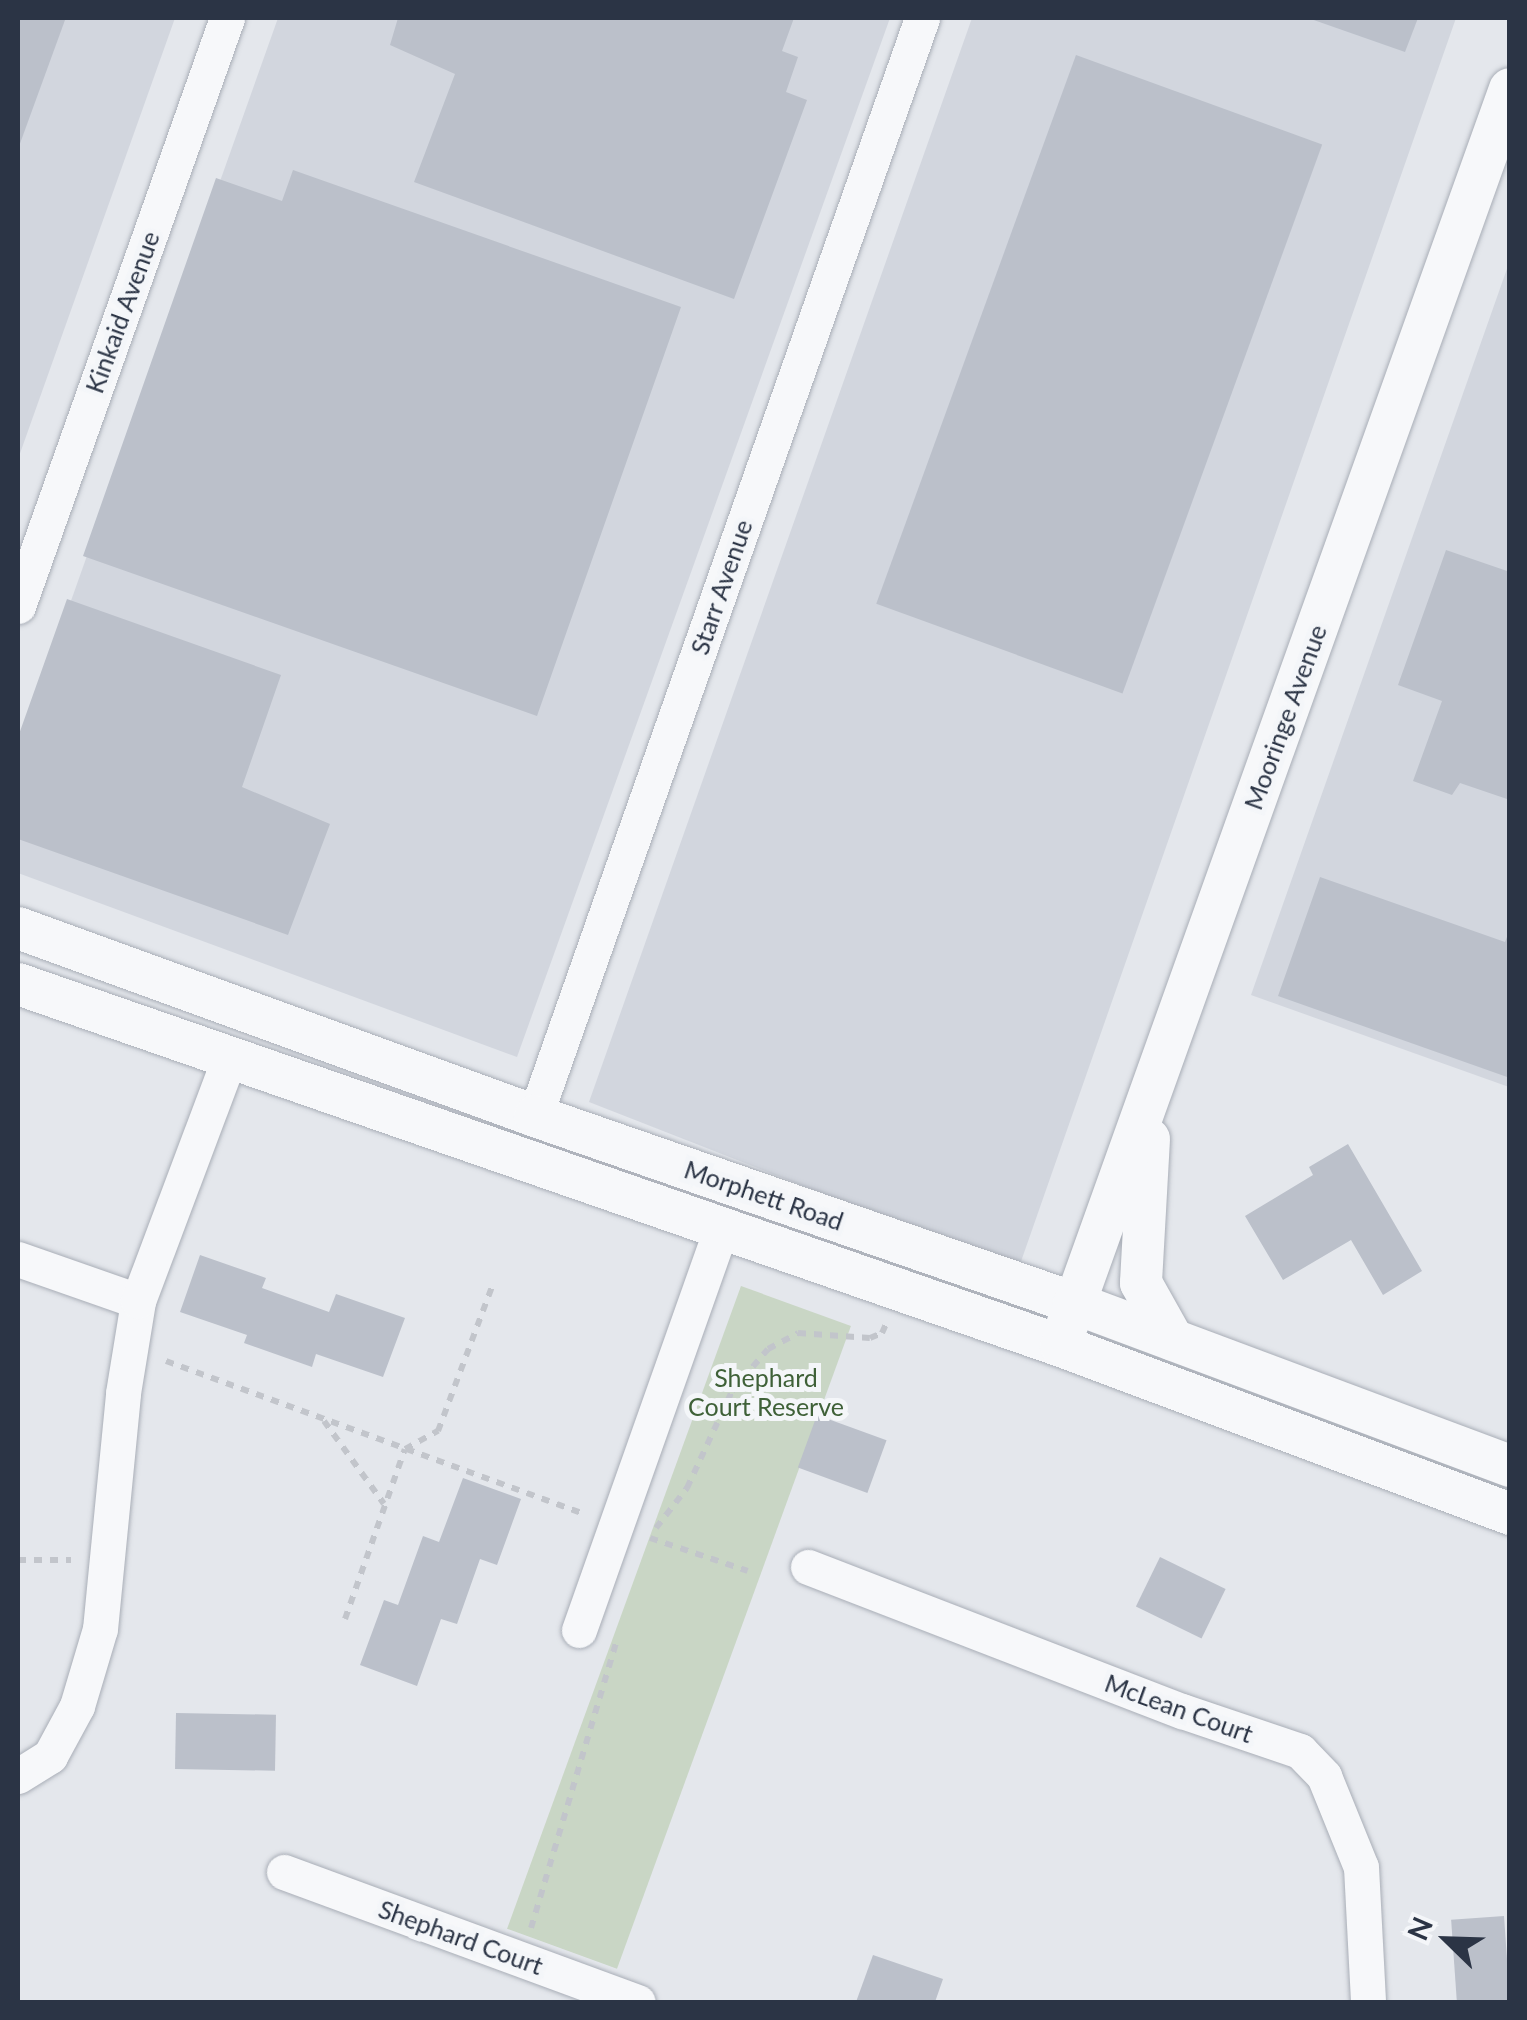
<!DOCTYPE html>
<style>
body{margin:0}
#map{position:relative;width:1527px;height:2020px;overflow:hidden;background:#e4e7ec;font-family:Lato,sans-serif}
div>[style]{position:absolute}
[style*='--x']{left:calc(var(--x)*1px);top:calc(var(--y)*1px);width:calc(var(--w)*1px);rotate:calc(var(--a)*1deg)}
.built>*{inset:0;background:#d2d6de}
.green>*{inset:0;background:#c9d6c5;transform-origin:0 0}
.building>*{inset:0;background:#bbc0ca;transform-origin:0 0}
.path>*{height:6px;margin-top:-3px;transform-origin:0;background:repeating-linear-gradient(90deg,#c2c5cb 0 8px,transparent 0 16px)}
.roads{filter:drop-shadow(0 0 2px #a9aeb7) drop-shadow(0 0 2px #a9aeb7)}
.minor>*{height:35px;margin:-17.5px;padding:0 17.5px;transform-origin:17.5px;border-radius:17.5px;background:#f7f8fa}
.tertiary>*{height:42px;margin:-21px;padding:0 21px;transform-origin:21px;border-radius:21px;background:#f7f8fa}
span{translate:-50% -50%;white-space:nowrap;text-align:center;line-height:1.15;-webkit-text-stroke:10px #f4f6f9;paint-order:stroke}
.street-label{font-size:25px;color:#2b3445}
.park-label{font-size:25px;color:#3f6138}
.frame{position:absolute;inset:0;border:20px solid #2b3445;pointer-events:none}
.north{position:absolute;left:1397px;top:1890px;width:100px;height:100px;-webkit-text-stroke:8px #f4f6f9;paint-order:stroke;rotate:293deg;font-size:28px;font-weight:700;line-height:40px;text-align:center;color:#2b3445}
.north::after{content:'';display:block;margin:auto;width:35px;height:45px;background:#2b3445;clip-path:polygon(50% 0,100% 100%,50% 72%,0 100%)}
</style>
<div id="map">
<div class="built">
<div style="clip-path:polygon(18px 18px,175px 18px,18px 459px)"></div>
<div style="clip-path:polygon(278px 18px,890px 18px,517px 1057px,18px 873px,18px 750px)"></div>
<div style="clip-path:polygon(972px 18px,1456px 18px,1018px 1270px,589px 1102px)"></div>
<div style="clip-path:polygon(1509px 263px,1509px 1087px,1251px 995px)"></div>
</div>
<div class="green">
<div style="left:741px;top:1286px;width:117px;height:684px;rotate:20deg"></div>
</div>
<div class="building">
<div style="clip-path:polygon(18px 18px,65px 20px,18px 149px)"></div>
<div style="clip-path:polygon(398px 18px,794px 18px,782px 51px,798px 57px,786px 92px,807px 100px,734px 299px,414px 182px,455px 74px,390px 45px)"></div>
<div style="clip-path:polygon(1308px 18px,1418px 18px,1405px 52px)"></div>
<div style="left:1076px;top:55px;width:262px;height:584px;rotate:20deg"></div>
<div style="clip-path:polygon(293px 170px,681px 307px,537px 716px,83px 556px,216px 178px,282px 201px)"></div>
<div style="clip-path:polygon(1446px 550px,1510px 572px,1510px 800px,1460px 783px,1452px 795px,1413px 781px,1442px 701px,1398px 685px)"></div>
<div style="clip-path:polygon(67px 599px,281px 675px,242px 787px,330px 824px,288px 935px,18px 839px,18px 737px)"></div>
<div style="clip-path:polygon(1320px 877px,1505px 942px,1510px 929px,1510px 1078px,1278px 996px)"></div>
<div style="clip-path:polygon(1348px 1144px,1422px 1271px,1383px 1295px,1351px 1240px,1283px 1280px,1245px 1216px,1313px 1175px,1309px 1167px)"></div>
<div style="clip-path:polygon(200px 1255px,266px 1278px,262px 1288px,329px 1312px,336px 1294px,405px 1318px,383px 1377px,316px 1354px,312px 1367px,244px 1343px,247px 1335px,180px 1312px)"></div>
<div style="left:817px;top:1415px;width:74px;height:56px;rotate:20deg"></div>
<div style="clip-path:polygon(463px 1478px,521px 1499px,497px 1565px,480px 1559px,457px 1624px,441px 1619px,417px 1686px,360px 1665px,384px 1600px,398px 1605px,423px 1536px,439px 1542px)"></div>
<div style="left:1160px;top:1557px;width:73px;height:55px;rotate:26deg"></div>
<div style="left:176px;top:1713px;width:100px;height:56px;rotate:1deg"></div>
<div style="left:1504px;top:1916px;width:86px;height:53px;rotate:86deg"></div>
<div style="clip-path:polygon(873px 1955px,943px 1979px,935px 2002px,856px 2002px)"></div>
</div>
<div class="path">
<div style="--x:166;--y:1361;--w:442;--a:20.1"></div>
<div style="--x:324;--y:1421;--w:102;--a:54.1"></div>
<div style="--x:656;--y:1528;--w:51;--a:-52.2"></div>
<div style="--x:687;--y:1488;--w:107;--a:-65.1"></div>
<div style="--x:732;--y:1391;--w:55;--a:-49.4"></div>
<div style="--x:768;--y:1349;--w:34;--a:-28"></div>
<div style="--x:798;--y:1333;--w:72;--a:4"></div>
<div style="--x:870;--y:1338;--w:13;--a:-23"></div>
<div style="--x:882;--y:1333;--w:10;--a:-66"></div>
<div style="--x:650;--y:1538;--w:103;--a:18.6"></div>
<div style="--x:18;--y:1560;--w:53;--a:0"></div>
<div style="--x:345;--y:1619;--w:180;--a:-70.6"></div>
<div style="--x:405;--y:1449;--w:38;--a:-29"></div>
<div style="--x:438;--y:1431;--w:157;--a:-69.5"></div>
<div style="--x:531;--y:1928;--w:297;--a:-73.4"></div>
</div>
<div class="roads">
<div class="minor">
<div style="--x:18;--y:606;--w:624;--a:-70.43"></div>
<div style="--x:535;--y:1116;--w:1164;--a:-70.58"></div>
<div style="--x:18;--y:1259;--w:127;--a:19.3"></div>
<div style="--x:808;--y:1567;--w:401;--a:21.1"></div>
<div style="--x:1182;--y:1711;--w:125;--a:18.7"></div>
<div style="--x:1300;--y:1751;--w:35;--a:46"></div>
<div style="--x:1324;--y:1776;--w:98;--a:67.9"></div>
<div style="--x:1361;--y:1867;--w:135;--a:87"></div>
<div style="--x:579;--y:1630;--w:429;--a:-70.5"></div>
<div style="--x:18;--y:1776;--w:38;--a:-32"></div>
<div style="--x:50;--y:1756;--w:57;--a:-61.6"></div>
<div style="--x:77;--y:1706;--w:80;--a:-73.4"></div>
<div style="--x:100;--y:1629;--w:237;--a:-84.4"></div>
<div style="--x:123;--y:1393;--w:93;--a:-80.7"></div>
<div style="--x:138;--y:1301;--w:262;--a:-69.4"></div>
<div style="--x:284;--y:1872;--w:377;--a:20.2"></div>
</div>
<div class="tertiary">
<div style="--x:18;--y:928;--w:550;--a:19.98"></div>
<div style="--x:535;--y:1116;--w:571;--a:19.13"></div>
<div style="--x:1074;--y:1303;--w:465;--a:20.5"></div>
<div style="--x:18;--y:984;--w:1104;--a:19.14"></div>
<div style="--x:1061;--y:1346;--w:479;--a:20.5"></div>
<div style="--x:1149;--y:1139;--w:144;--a:93.2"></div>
<div style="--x:1141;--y:1283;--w:65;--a:60.7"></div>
<div style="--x:1065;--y:1331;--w:1319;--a:-70.29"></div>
</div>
</div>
<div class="street-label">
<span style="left:122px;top:312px;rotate:-70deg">Kinkaid Avenue</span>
<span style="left:721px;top:587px;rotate:-71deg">Starr Avenue</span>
<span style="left:1285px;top:717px;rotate:-70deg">Mooringe Avenue</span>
<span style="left:764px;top:1195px;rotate:19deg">Morphett Road</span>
<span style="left:1179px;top:1708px;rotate:20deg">McLean Court</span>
<span style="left:461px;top:1937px;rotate:20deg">Shephard Court</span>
</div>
<div class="park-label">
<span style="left:766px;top:1392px">Shephard<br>Court Reserve</span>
</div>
<div class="frame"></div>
<div class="north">N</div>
</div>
